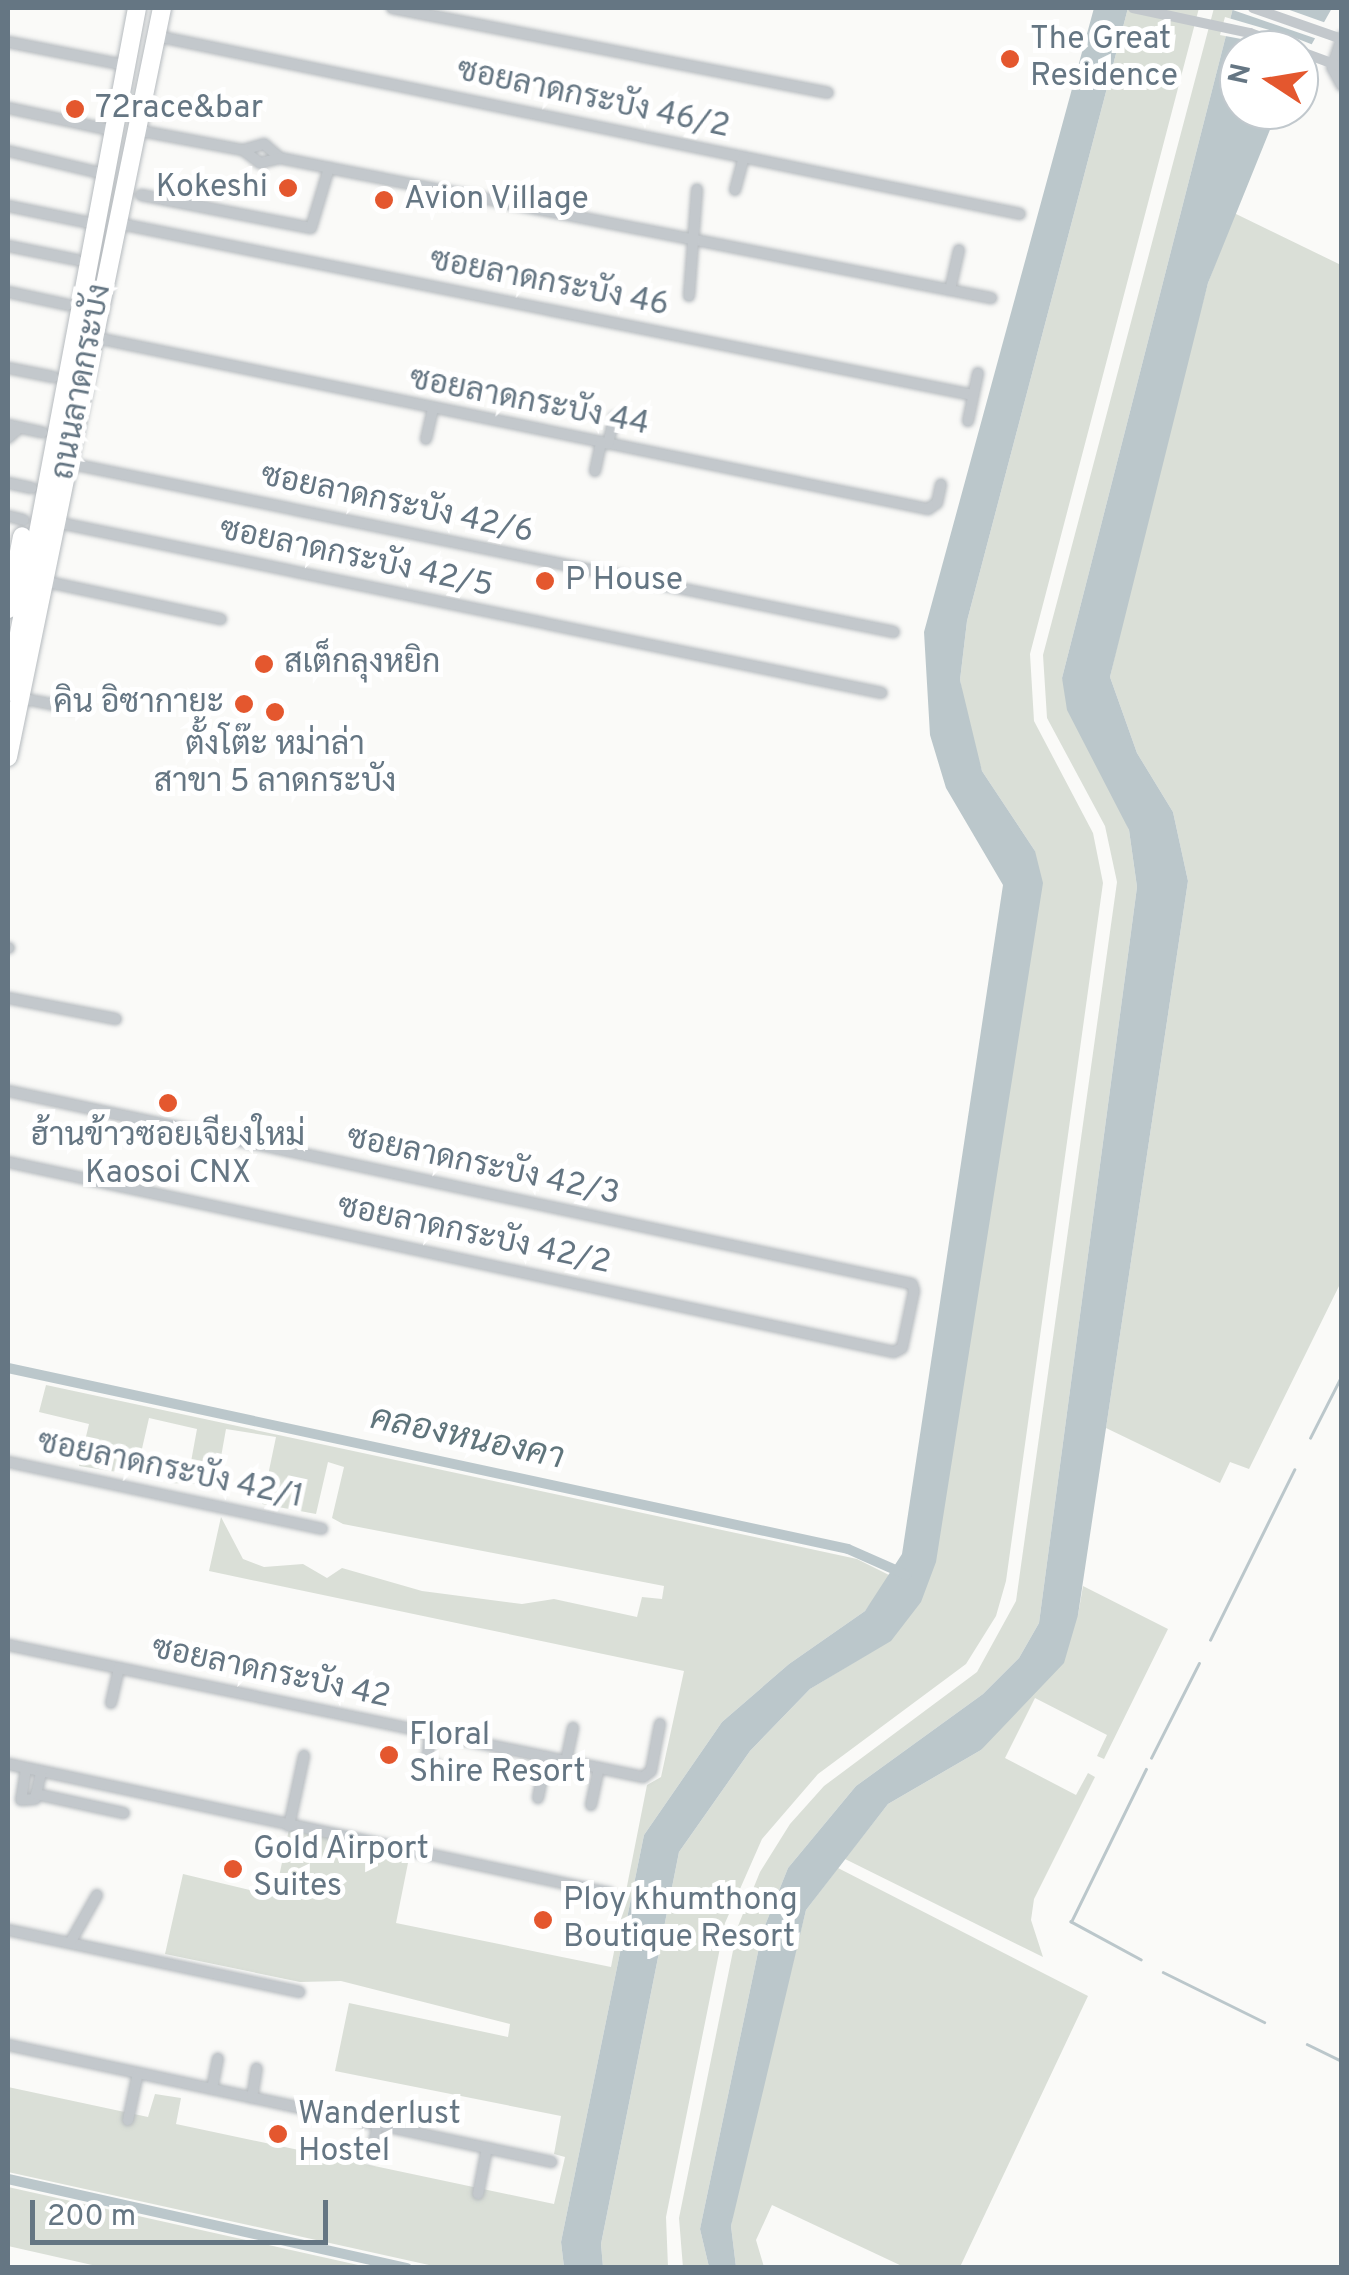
<!DOCTYPE html>
<meta charset="utf-8">
<style>
body{margin:0}
#map{position:relative;width:1349px;height:2275px;overflow:hidden;background:#fafaf8;font-family:Overpass,Sarabun,sans-serif}
div>[style]{position:absolute}
[style*='--x']{left:calc(var(--x)*1px);top:calc(var(--y)*1px);width:calc(var(--w)*1px);rotate:calc(var(--a)*1deg)}
.green>*{inset:0;background:#dadfd7}
.water>*{inset:0;background:#bbc7cb}
.pier>*{inset:0;background:#fafaf8}
.stream>*{height:2.5px;margin:-1.25px;padding:0 1.25px;transform-origin:1.25px;border-radius:1.25px;background:#bbc7cb}
.canal>*{height:10px;margin:-5px;padding:0 5px;transform-origin:5px;border-radius:5px;background:#bbc7cb}
.roads{filter:drop-shadow(0 0 2px #b5babe) drop-shadow(0 0 2px #b5babe)}
.street>*{height:10px;margin:-5px;padding:0 5px;transform-origin:5px;border-radius:5px;background:#c3c8cc}
.primary>*{height:18px;margin:-9px;padding:0 9px;transform-origin:9px;border-radius:9px;background:#fff}
.street-bridge>*{height:10px;margin:-5px;padding:0 5px;transform-origin:5px;border-radius:5px;background:#c3c8cc}
.dots>*{width:28px;height:28px;translate:-50% -50%;box-sizing:border-box;border:5px solid #fff;border-radius:50%}
span{translate:-50% -50%;white-space:nowrap;text-align:center;line-height:1.15;-webkit-text-stroke:10px #fff;paint-order:stroke}
.poi-label{font-size:32px;color:#657683}
.left{translate:0 -50%;text-align:left}
.right{translate:-100% -50%;text-align:right}
.street-label{font-size:32px;color:#657683}
.water-label{font-size:35px;color:#60757c;font-style:italic}
.frame{position:absolute;inset:0;border:10px solid #657683;pointer-events:none}
.north{position:absolute;left:1219px;top:30px;width:100px;height:100px;box-sizing:border-box;background:#fff;border:2px solid #c1c8cd;border-radius:50%;rotate:282deg;font-size:28px;font-weight:700;line-height:40px;text-align:center;color:#657683}
.north::after{content:'';display:block;margin:auto;width:35px;height:45px;background:#e4572e;clip-path:polygon(50% 0,100% 100%,50% 72%,0 100%)}
.scale{position:absolute;left:30px;top:2200px;width:298px;height:45px;box-sizing:border-box;border:5px solid #657683;border-top:0;padding-left:12px;font-size:30px;line-height:35px;white-space:nowrap;color:#657683;-webkit-text-stroke:8px #fff;paint-order:stroke}
</style>
<div id="map">
<div class="green">
<div style="clip-path:polygon(1128px 8px,1199px 8px,1030px 654px,1034px 721px,1093px 833px,1103px 883px,1006px 1581px,996px 1616px,966px 1664px,818px 1774px,762px 1839px,725px 1923px,666px 2217px,668px 2267px,603px 2267px,601px 2244px,679px 1852px,750px 1751px,810px 1689px,891px 1640px,1035px 851px,982px 771px,968px 726px,960px 680px,967px 621px)"></div>
<div style="clip-path:polygon(1214px 8px,1233px 8px,1062px 678px,1129px 830px,1137px 887px,1039px 1623px,1019px 1658px,983px 1694px,856px 1786px,788px 1868px,762px 1933px,700px 2229px,709px 2267px,683px 2268px,679px 2218px,738px 1926px,760px 1872px,790px 1824px,824px 1786px,977px 1672px,1016px 1601px,1117px 882px,1105px 826px,1047px 718px,1043px 655px)"></div>
<div style="clip-path:polygon(1234px 213px,1341px 265px,1341px 1282px,1249px 1469px,1230px 1462px,1220px 1483px,1106px 1428px,1188px 881px,1173px 812px,1137px 753px,1110px 677px,1162px 452px,1208px 283px)"></div>
<div style="clip-path:polygon(46px 1385px,857px 1559px,891px 1576px,865px 1611px,789px 1664px,722px 1722px,644px 1835px,561px 2242px,564px 2267px,438px 2267px,8px 2172px,8px 2087px,148px 2117px,155px 2094px,181px 2098px,176px 2124px,554px 2204px,565px 2157px,554px 2154px,561px 2116px,335px 2071px,349px 2003px,508px 2037px,510px 2024px,341px 1981px,300px 1982px,165px 1954px,183px 1874px,275px 1896px,289px 1829px,410px 1853px,396px 1923px,611px 1967px,647px 1785px,661px 1777px,684px 1671px,209px 1571px,221px 1517px,243px 1559px,264px 1567px,303px 1564px,327px 1578px,342px 1568px,422px 1591px,522px 1604px,554px 1599px,637px 1617px,642px 1597px,662px 1599px,664px 1586px,343px 1524px,332px 1518px,344px 1467px,328px 1462px,316px 1514px,262px 1504px,276px 1437px,226px 1429px,216px 1485px,169px 1483px,188px 1478px,197px 1429px,149px 1418px,136px 1475px,79px 1466px,89px 1424px,39px 1412px)"></div>
<div style="clip-path:polygon(1083px 1586px,1168px 1629px,1104px 1759px,1097px 1756px,1107px 1735px,1035px 1698px,1005px 1758px,1076px 1795px,1088px 1773px,1095px 1777px,1034px 1899px,1031px 1920px,1043px 1957px,845px 1859px,888px 1804px,981px 1750px,1078px 1615px)"></div>
<div style="clip-path:polygon(838px 1868px,1088px 1996px,960px 2267px,904px 2267px,772px 2205px,756px 2240px,764px 2267px,736px 2267px,731px 2226px,741px 2171px,806px 1910px)"></div>
<div style="clip-path:polygon(8px 2187px,367px 2267px,101px 2267px,8px 2246px)"></div>
</div>
<div class="water">
<div style="clip-path:polygon(1094px 8px,1128px 8px,967px 621px,960px 680px,982px 771px,1035px 851px,1043px 883px,936px 1562px,921px 1602px,891px 1641px,810px 1689px,750px 1751px,679px 1852px,601px 2244px,603px 2267px,564px 2267px,561px 2242px,644px 1835px,722px 1722px,789px 1664px,865px 1611px,902px 1554px,1003px 885px,946px 788px,930px 735px,924px 632px)"></div>
<div style="clip-path:polygon(1233px 8px,1332px 8px,1299px 67px,1299px 50px,1239px 50px,1239px 110px,1278px 110px,1208px 283px,1110px 677px,1137px 753px,1173px 812px,1188px 881px,1078px 1615px,1064px 1663px,981px 1750px,888px 1804px,806px 1910px,731px 2226px,736px 2267px,709px 2267px,700px 2229px,762px 1933px,788px 1868px,856px 1786px,983px 1694px,1019px 1658px,1039px 1623px,1137px 887px,1129px 830px,1067px 710px,1062px 678px)"></div>
</div>
<div class="pier">
<div style="clip-path:polygon(1227px 8px,1284px 8px,1329px 24px,1320px 40px)"></div>
<div style="clip-path:polygon(1225px 17px,1293px 37px,1316px 46px,1308px 62px,1299px 59px,1299px 50px,1220px 35px)"></div>
</div>
<div class="stream">
<div style="--x:1310;--y:1438;--w:71;--a:-63.1"></div>
<div style="--x:1210;--y:1640;--w:190;--a:-63.7"></div>
<div style="--x:1151;--y:1758;--w:106;--a:-63.2"></div>
<div style="--x:1141;--y:1960;--w:80;--a:-151.5"></div>
<div style="--x:1071;--y:1922;--w:170;--a:-63.9"></div>
<div style="--x:1163;--y:1972;--w:113;--a:26.3"></div>
<div style="--x:1307;--y:2044;--w:39;--a:26"></div>
</div>
<div class="canal">
<div style="--x:8;--y:1368;--w:859;--a:12.16"></div>
<div style="--x:848;--y:1549;--w:64;--a:23.8"></div>
<div style="--x:8;--y:2179;--w:409;--a:12.6"></div>
</div>
<div class="roads">
<div class="street">
<div style="--x:392;--y:8;--w:444;--a:11"></div>
<div style="--x:156;--y:36;--w:882;--a:11.64"></div>
<div style="--x:1342;--y:37;--w:32;--a:108"></div>
<div style="--x:1332;--y:67;--w:21;--a:62"></div>
<div style="--x:8;--y:42;--w:113;--a:11.2"></div>
<div style="--x:8;--y:108;--w:99;--a:12.2"></div>
<div style="--x:136;--y:130;--w:109;--a:10.6"></div>
<div style="--x:243;--y:150;--w:22;--a:-16"></div>
<div style="--x:264;--y:144;--w:21;--a:41"></div>
<div style="--x:280;--y:158;--w:50;--a:11.5"></div>
<div style="--x:329;--y:168;--w:675;--a:11.11"></div>
<div style="--x:243;--y:150;--w:21;--a:37"></div>
<div style="--x:260;--y:163;--w:21;--a:-14"></div>
<div style="--x:8;--y:151;--w:90;--a:13.4"></div>
<div style="--x:735;--y:190;--w:34;--a:-75"></div>
<div style="--x:141;--y:195;--w:173;--a:11"></div>
<div style="--x:311;--y:228;--w:63;--a:-73.3"></div>
<div style="--x:8;--y:206;--w:79;--a:11.7"></div>
<div style="--x:116;--y:223;--w:874;--a:11.35"></div>
<div style="--x:8;--y:246;--w:70;--a:11.5"></div>
<div style="--x:950;--y:290;--w:41;--a:-77.3"></div>
<div style="--x:8;--y:292;--w:61;--a:12.2"></div>
<div style="--x:689;--y:296;--w:107;--a:-85.7"></div>
<div style="--x:92;--y:337;--w:854;--a:11.63"></div>
<div style="--x:928;--y:509;--w:11;--a:-34"></div>
<div style="--x:937;--y:503;--w:19;--a:-78"></div>
<div style="--x:8;--y:368;--w:46;--a:11.3"></div>
<div style="--x:968;--y:421;--w:49;--a:-78.2"></div>
<div style="--x:8;--y:425;--w:35;--a:12"></div>
<div style="--x:8;--y:438;--w:15;--a:-42"></div>
<div style="--x:426;--y:439;--w:31;--a:-77"></div>
<div style="--x:608;--y:444;--w:27;--a:-77"></div>
<div style="--x:67;--y:463;--w:844;--a:11.55"></div>
<div style="--x:595;--y:471;--w:29;--a:-78"></div>
<div style="--x:8;--y:483;--w:24;--a:12"></div>
<div style="--x:8;--y:516;--w:16;--a:14"></div>
<div style="--x:55;--y:522;--w:844;--a:11.68"></div>
<div style="--x:43;--y:581;--w:182;--a:12.1"></div>
<div style="--x:20;--y:698;--w:53;--a:10.9"></div>
<div style="--x:8;--y:948;--w:1;--a:0"></div>
<div style="--x:8;--y:998;--w:110;--a:11"></div>
<div style="--x:8;--y:1091;--w:924;--a:12.05"></div>
<div style="--x:912;--y:1284;--w:7;--a:74"></div>
<div style="--x:914;--y:1291;--w:58;--a:101.9"></div>
<div style="--x:902;--y:1348;--w:9;--a:153"></div>
<div style="--x:894;--y:1352;--w:906;--a:-167.9"></div>
<div style="--x:8;--y:1462;--w:321;--a:12"></div>
<div style="--x:8;--y:1645;--w:649;--a:11.74"></div>
<div style="--x:643;--y:1777;--w:10;--a:-37"></div>
<div style="--x:651;--y:1771;--w:48;--a:-79.2"></div>
<div style="--x:111;--y:1703;--w:36;--a:-77"></div>
<div style="--x:430;--y:1733;--w:28;--a:96"></div>
<div style="--x:427;--y:1761;--w:12;--a:24"></div>
<div style="--x:566;--y:1761;--w:34;--a:-78"></div>
<div style="--x:8;--y:1764;--w:615;--a:12.11"></div>
<div style="--x:26;--y:1769;--w:31;--a:99"></div>
<div style="--x:21;--y:1800;--w:14;--a:-4"></div>
<div style="--x:35;--y:1799;--w:28;--a:-77"></div>
<div style="--x:36;--y:1794;--w:90;--a:12.2"></div>
<div style="--x:538;--y:1798;--w:42;--a:-79"></div>
<div style="--x:591;--y:1805;--w:38;--a:-78"></div>
<div style="--x:289;--y:1826;--w:72;--a:-77.9"></div>
<div style="--x:8;--y:1930;--w:298;--a:12"></div>
<div style="--x:70;--y:1943;--w:55;--a:-60.6"></div>
<div style="--x:8;--y:2045;--w:556;--a:12.14"></div>
<div style="--x:212;--y:2089;--w:31;--a:-79"></div>
<div style="--x:252;--y:2098;--w:30;--a:-81"></div>
<div style="--x:128;--y:2120;--w:48;--a:-78"></div>
<div style="--x:371;--y:2157;--w:33;--a:-78"></div>
<div style="--x:478;--y:2194;--w:47;--a:-78.9"></div>
</div>
<div class="primary">
<div style="--x:8;--y:609;--w:74;--a:-79.1"></div>
<div style="--x:8;--y:692;--w:696;--a:-79.32"></div>
<div style="--x:8;--y:757;--w:765;--a:-78.38"></div>
</div>
</div>
<div class="street-bridge">
<div style="--x:1133;--y:8;--w:120;--a:12.1"></div>
<div style="--x:1250;--y:33;--w:98;--a:20.3"></div>
<div style="--x:1253;--y:8;--w:94;--a:19.2"></div>
</div>
<div class="dots">
<div style="left:1010px;top:59px;background:#e4572e"></div>
<div style="left:75px;top:109px;background:#e4572e"></div>
<div style="left:288px;top:188px;background:#e4572e"></div>
<div style="left:384px;top:200px;background:#e4572e"></div>
<div style="left:545px;top:581px;background:#e4572e"></div>
<div style="left:264px;top:664px;background:#e4572e"></div>
<div style="left:244px;top:704px;background:#e4572e"></div>
<div style="left:275px;top:712px;background:#e4572e"></div>
<div style="left:168px;top:1103px;background:#e4572e"></div>
<div style="left:389px;top:1755px;background:#e4572e"></div>
<div style="left:233px;top:1869px;background:#e4572e"></div>
<div style="left:543px;top:1920px;background:#e4572e"></div>
<div style="left:278px;top:2134px;background:#e4572e"></div>
</div>
<div class="poi-label">
<span class="left" style="left:1030px;top:59px">The Great<br>Residence</span>
<span class="left" style="left:95px;top:109px">72race&amp;bar</span>
<span class="right" style="left:268px;top:188px">Kokeshi</span>
<span class="left" style="left:404px;top:200px">Avion Village</span>
<span class="left" style="left:565px;top:581px">P House</span>
<span class="left" style="left:284px;top:664px">สเต็กลุงหยิก</span>
<span class="right" style="left:224px;top:704px">คิน อิซากายะ</span>
<span style="left:275px;top:765px">ตั้งโต๊ะ หม่าล่า<br>สาขา 5 ลาดกระบัง</span>
<span style="left:168px;top:1156px">ฮ้านข้าวซอยเจียงใหม่<br>Kaosoi CNX</span>
<span class="left" style="left:409px;top:1755px">Floral<br>Shire Resort</span>
<span class="left" style="left:253px;top:1869px">Gold Airport<br>Suites</span>
<span class="left" style="left:563px;top:1920px">Ploy khumthong<br>Boutique Resort</span>
<span class="left" style="left:298px;top:2134px">Wanderlust<br>Hostel</span>
</div>
<div class="street-label">
<span style="left:593px;top:100px;rotate:12deg">ซอยลาดกระบัง 46/2</span>
<span style="left:549px;top:284px;rotate:11deg">ซอยลาดกระบัง 46</span>
<span style="left:83px;top:382px;rotate:-79deg">ถนนลาดกระบัง</span>
<span style="left:529px;top:403px;rotate:11deg">ซอยลาดกระบัง 44</span>
<span style="left:397px;top:505px;rotate:12deg">ซอยลาดกระบัง 42/6</span>
<span style="left:356px;top:559px;rotate:12deg">ซอยลาดกระบัง 42/5</span>
<span style="left:483px;top:1167px;rotate:12deg">ซอยลาดกระบัง 42/3</span>
<span style="left:474px;top:1236px;rotate:12deg">ซอยลาดกระบัง 42/2</span>
<span style="left:170px;top:1471px;rotate:12deg">ซอยลาดกระบัง 42/1</span>
<span style="left:271px;top:1674px;rotate:12deg">ซอยลาดกระบัง 42</span>
</div>
<div class="water-label">
<span style="left:467px;top:1439px;rotate:12deg">คลองหนองคา</span>
</div>
<div class="frame"></div>
<div class="north">N</div>
<div class="scale">200 m</div>
</div>
